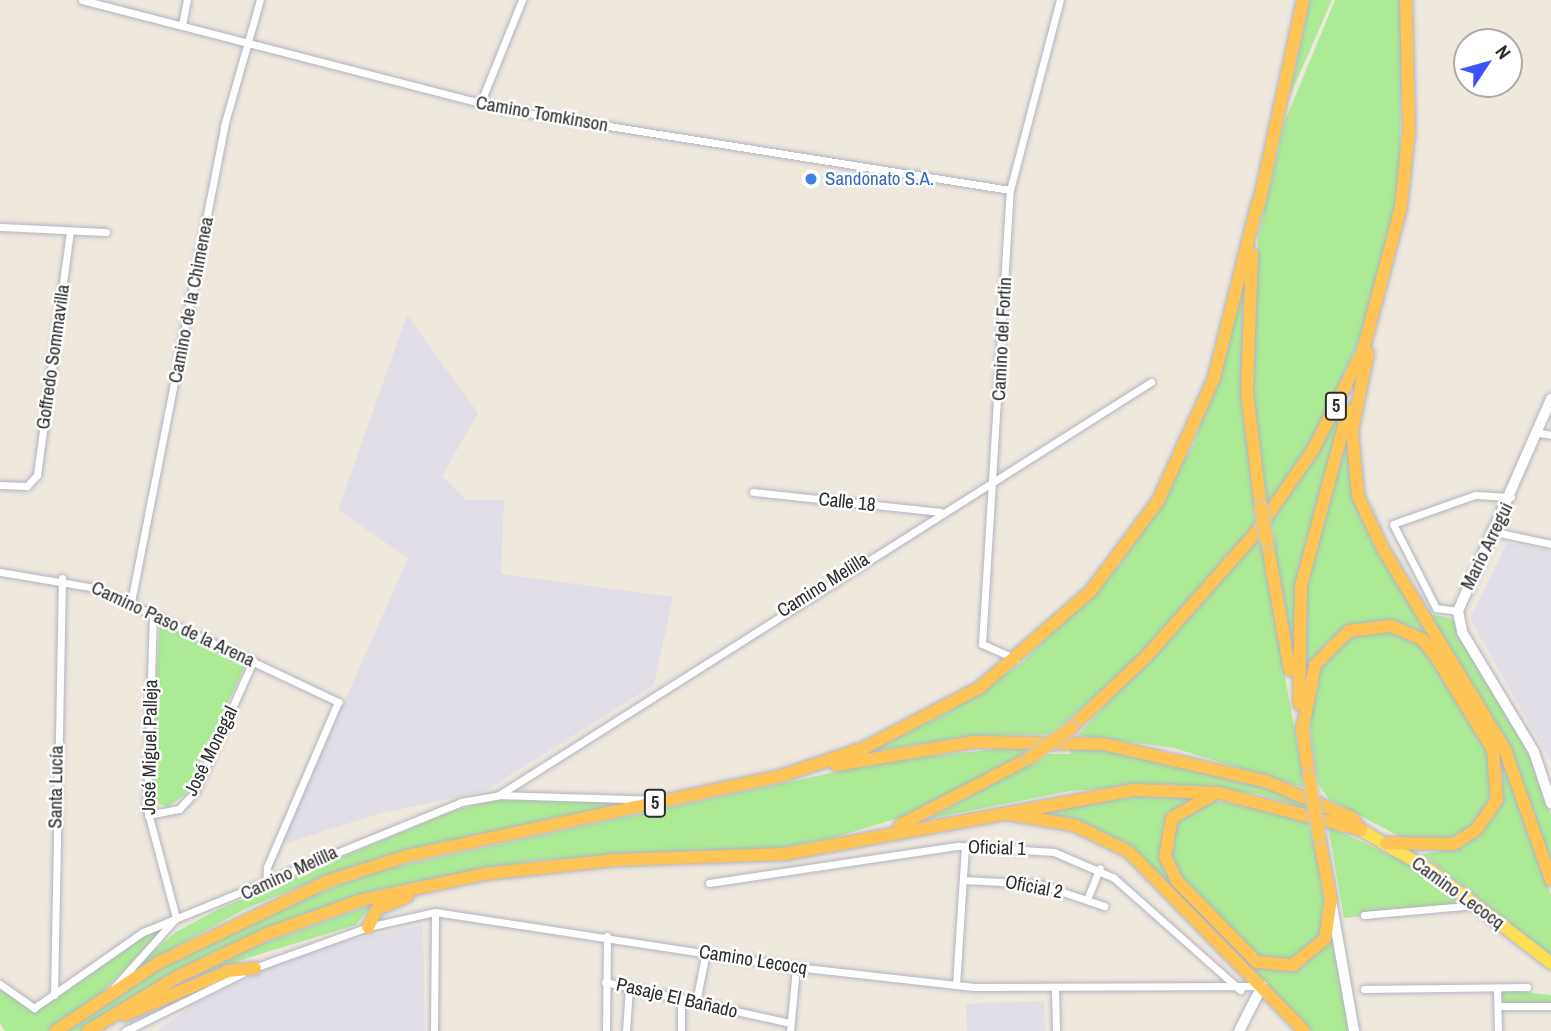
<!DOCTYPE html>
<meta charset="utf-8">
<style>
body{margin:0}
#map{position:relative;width:1551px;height:1031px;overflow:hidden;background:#efe8dd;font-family:"Archivo Narrow",sans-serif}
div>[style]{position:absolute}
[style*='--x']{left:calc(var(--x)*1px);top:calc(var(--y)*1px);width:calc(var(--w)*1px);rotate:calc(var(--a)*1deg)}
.industrial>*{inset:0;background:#e1dee7;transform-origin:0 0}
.green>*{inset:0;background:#adea96}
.roads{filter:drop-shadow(0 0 2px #b1b3c1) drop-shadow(0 0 2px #b1b3c1)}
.minor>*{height:7px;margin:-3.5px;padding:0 3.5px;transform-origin:3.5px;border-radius:3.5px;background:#fff}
.tertiary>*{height:10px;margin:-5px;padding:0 5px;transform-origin:5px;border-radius:5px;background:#fff}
.secondary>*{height:10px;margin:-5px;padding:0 5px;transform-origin:5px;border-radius:5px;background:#fff}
.primary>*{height:12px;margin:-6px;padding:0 6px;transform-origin:6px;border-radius:6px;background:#fcdf55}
.trunk>*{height:12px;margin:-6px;padding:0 6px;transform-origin:6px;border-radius:6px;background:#fec456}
.bridges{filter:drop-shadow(0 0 2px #c8c8c8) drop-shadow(0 0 2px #c8c8c8)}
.trunk-bridge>*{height:12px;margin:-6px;padding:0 6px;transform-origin:6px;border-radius:6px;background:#fec456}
.dots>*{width:19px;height:19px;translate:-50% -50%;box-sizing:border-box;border:4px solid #fff;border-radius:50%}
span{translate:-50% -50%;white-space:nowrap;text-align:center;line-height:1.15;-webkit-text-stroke:5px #fff;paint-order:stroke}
.shield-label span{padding:2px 5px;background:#fff;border:2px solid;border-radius:5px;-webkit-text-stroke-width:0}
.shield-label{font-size:18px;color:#2c2c2c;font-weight:700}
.street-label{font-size:19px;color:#2c2c2c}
.shop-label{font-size:19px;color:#366cbe}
.left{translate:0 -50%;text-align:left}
.north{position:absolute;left:1453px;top:28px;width:70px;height:70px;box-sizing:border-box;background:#fff;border:2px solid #ababab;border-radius:50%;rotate:54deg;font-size:19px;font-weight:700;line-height:28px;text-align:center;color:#2c2c2c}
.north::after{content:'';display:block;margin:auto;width:24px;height:32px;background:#3a53ff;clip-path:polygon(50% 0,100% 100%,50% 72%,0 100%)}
</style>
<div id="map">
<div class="industrial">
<div style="clip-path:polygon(407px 315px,478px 413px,442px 476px,466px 500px,504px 500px,501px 574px,673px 597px,654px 685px,485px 791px,381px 813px,281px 845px,408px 558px,338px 510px)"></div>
<div style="clip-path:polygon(1507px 543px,1551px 551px,1551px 762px,1470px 619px)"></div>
<div style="clip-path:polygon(423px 925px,425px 1031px,157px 1031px,195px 1004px,278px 964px,353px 939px)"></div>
<div style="left:1044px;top:1001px;width:30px;height:78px;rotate:88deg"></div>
</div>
<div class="green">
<div style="clip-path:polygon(1310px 0,1332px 0,1289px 98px)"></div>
<div style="clip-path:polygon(1335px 0,1402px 0,1400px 170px,1393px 222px,1358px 343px,1317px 431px,1271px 504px,1263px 503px,1252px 420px,1258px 237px,1285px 121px)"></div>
<div style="clip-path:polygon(1244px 285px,1242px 399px,1258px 522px,1141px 655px,1052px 734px,973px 736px,866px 752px,947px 713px,1022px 663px,1118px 567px,1194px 444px)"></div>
<div style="clip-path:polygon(1347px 400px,1301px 566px,1295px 682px,1269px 525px)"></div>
<div style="clip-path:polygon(1347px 425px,1353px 484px,1503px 756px,1551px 895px,1551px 955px,1422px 854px,1449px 850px,1480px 832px,1495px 815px,1503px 779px,1499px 755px,1438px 653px,1383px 621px,1356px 624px,1325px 644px,1306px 684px,1304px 592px)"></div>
<div style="clip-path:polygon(1260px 537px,1305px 788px,1174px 748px,1078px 735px)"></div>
<div style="clip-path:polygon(1427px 613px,1453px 619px,1528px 752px,1551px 815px,1551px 870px,1522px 782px)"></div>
<div style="clip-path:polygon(160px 620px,247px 662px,185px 795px,167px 807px,150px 800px)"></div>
<div style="clip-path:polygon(1385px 629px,1422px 645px,1488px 751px,1491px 798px,1477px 823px,1444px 843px,1408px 841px,1329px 799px,1318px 784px,1310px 724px,1317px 670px,1351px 634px)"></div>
<div style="clip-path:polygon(1026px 746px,1025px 755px,905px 816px,829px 839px,773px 849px,537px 860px,379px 889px,212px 952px,81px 1031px,64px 1031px,142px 978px,258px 916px,381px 870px,886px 761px)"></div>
<div style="clip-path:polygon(1069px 747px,1114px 751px,1269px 788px,1347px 822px,1258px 794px,1169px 784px,1070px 791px,928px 819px,1047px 754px,1071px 754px)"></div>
<div style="clip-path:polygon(1102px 796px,1196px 796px,1166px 821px,1161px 856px,1264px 968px,1302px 967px,1331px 936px,1350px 1031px,1311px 1031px,1130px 847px,1087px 824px,1040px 813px)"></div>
<div style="clip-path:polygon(501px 799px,637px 800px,338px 871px,245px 909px,126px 974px,176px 932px,219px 909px,455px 810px)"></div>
<div style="clip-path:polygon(1206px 799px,1311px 818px,1327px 921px,1309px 953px,1279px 964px,1255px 957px,1170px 864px,1171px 825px)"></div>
<div style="clip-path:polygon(1328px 826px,1403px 861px,1462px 899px,1459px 906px,1344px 918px)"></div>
<div style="clip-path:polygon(372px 905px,356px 925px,247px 958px,161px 995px,245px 950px)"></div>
<div style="clip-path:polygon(168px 926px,101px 993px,48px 1031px,5px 1031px,0 1023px,0 989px,36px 1012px,130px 942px)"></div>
<div style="clip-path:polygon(1509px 990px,1551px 995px,1551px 1003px,1503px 1003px,1502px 992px)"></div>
</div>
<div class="roads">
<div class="minor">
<div style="--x:82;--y:0;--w:434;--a:14.5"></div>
<div style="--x:502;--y:109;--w:514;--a:9.06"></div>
<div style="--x:182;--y:25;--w:25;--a:-79"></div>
<div style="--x:480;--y:104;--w:112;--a:-68"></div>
<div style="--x:0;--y:227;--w:106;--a:2.7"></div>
<div style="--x:1540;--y:433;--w:11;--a:10"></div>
<div style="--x:0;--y:485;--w:27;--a:2"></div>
<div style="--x:27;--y:486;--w:15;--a:-48"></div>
<div style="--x:37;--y:475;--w:246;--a:-82.3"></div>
<div style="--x:753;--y:492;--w:188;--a:6.1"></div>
<div style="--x:1495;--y:532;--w:57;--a:12.1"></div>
<div style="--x:0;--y:572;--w:97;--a:9.5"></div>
<div style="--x:96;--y:588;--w:268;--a:25.2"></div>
<div style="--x:338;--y:702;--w:180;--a:113.3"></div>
<div style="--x:267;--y:867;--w:19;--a:93"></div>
<div style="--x:131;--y:602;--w:485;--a:-78.9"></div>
<div style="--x:224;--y:126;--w:131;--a:-74.1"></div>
<div style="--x:1458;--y:611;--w:22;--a:-172"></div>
<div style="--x:1436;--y:608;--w:94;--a:-117.1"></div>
<div style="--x:1393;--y:524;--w:87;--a:-19.5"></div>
<div style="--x:1475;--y:495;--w:36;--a:3"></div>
<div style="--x:153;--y:614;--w:195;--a:91.8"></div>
<div style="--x:147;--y:809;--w:113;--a:75.1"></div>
<div style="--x:1016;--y:659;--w:37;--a:-156"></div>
<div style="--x:982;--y:644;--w:455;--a:-86.5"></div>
<div style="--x:1010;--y:190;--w:196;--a:-75.3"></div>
<div style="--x:499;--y:795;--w:772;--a:-32.35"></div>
<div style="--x:148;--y:815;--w:32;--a:-11"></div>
<div style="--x:179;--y:809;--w:22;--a:-47"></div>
<div style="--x:194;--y:793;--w:145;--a:-65.9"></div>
<div style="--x:963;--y:880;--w:76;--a:3"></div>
<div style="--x:1039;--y:884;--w:69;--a:18.7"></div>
<div style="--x:709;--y:883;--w:252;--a:-8.5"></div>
<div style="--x:958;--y:846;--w:96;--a:3.6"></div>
<div style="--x:1054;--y:852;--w:65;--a:23.4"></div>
<div style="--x:1114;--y:878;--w:169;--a:41.6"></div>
<div style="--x:1088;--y:897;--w:31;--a:-68"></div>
<div style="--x:1364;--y:915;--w:111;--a:-5.1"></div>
<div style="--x:254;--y:968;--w:121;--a:-19.8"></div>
<div style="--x:368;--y:927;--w:69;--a:-12.6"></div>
<div style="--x:435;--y:912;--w:365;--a:8.7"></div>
<div style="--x:796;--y:967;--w:179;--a:6.4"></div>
<div style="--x:974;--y:987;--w:286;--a:-0.2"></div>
<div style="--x:605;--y:982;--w:189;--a:12.5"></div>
<div style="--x:0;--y:984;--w:42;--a:35.2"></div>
<div style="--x:34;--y:1008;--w:133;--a:-34.9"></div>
<div style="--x:143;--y:932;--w:344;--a:-22.2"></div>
<div style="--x:461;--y:802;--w:39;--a:-10"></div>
<div style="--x:499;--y:795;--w:158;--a:1.8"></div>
<div style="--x:956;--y:985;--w:139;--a:-86.3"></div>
<div style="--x:1497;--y:988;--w:43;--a:88.7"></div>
<div style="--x:1055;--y:989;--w:42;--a:88.6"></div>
<div style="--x:1364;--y:989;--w:163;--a:-0.7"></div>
<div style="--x:110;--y:992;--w:99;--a:-48.3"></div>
<div style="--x:54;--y:995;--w:417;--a:-88.9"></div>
<div style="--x:696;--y:1002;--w:51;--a:-78.7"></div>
<div style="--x:1498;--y:1006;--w:53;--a:0"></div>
<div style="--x:125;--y:1031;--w:131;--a:-26.2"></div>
<div style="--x:434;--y:1031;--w:119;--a:-89.5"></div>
<div style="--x:606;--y:1031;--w:95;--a:-89.4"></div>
<div style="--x:626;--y:1031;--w:44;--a:-86.1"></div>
<div style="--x:681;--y:1031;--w:33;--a:-90"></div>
<div style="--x:790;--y:1031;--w:64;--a:-84.6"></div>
</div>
<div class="tertiary">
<div style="--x:1551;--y:399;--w:232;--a:113.7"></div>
<div style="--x:1458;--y:611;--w:21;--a:79"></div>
<div style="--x:1462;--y:632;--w:140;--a:59"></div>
<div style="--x:1534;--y:752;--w:54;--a:71.6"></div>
<div style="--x:1239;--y:1031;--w:51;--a:-62.9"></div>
</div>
<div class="secondary">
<div style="--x:1332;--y:906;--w:127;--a:80"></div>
</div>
<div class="primary">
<div style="--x:1361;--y:830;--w:80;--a:30.1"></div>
<div style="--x:1430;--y:870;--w:153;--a:37.5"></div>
</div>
<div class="trunk">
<div style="--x:1258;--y:208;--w:213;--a:-77.8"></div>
<div style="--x:1252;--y:254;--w:138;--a:92.1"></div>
<div style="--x:1247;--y:392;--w:117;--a:83.1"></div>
<div style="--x:1368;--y:353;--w:80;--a:101.6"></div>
<div style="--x:1352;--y:431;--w:65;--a:84.7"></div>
<div style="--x:1358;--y:496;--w:59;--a:64.7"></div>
<div style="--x:1383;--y:549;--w:235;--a:58.7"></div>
<div style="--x:1505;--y:750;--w:138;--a:70.5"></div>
<div style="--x:1267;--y:541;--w:131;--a:79.9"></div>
<div style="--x:1299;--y:704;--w:118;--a:-89"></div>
<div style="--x:1301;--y:586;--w:182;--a:-75"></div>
<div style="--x:1302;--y:725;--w:51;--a:82.2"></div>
<div style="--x:1072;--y:727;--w:102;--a:-43.4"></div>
<div style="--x:1146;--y:657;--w:163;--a:-48.5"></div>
<div style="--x:1254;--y:535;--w:103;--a:-55.2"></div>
<div style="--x:1313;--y:450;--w:111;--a:-63.2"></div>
<div style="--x:1363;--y:351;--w:149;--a:-75.2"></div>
<div style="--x:1401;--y:207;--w:77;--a:-84.1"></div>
<div style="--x:1409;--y:130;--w:130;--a:-91.3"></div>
<div style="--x:1302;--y:732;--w:68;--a:-79"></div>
<div style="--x:1315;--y:665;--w:48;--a:-45"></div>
<div style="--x:1349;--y:631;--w:42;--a:-6.8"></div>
<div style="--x:1391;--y:626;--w:34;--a:23"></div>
<div style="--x:1422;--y:639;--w:21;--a:51"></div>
<div style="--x:1435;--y:655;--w:111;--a:58.6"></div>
<div style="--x:1493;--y:750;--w:50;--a:85.4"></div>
<div style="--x:1497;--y:800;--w:35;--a:125"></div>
<div style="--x:1477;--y:829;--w:27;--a:147"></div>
<div style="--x:1454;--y:844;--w:68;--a:-179.2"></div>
<div style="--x:836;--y:765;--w:139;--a:-9.5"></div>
<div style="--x:973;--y:742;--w:130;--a:0.9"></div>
<div style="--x:1103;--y:744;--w:166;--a:12.9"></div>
<div style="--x:1265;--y:781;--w:95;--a:23"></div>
<div style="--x:1352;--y:818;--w:15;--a:53"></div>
<div style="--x:1212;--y:795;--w:46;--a:150.1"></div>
<div style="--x:1172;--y:818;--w:39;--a:100"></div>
<div style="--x:1165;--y:856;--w:28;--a:64"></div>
<div style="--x:1177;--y:881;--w:114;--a:45.4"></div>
<div style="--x:1257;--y:962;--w:36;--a:5"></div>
<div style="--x:1293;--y:965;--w:41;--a:-39.1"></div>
<div style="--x:1325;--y:939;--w:40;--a:-81.5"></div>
<div style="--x:1331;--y:899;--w:64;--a:-100.8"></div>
<div style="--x:1008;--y:814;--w:67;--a:9.5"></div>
<div style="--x:1074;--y:825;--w:61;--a:26.1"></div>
<div style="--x:1129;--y:852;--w:250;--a:45.6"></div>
<div style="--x:900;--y:825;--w:146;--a:-27.3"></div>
<div style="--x:368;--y:927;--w:20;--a:-63"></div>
<div style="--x:377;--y:909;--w:33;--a:-23"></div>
<div style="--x:125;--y:1015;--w:112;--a:-23.1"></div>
<div style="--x:228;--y:971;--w:27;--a:-6"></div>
<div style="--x:56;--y:1031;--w:123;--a:-33.7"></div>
<div style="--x:158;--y:963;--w:187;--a:-25.7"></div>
<div style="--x:326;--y:882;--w:85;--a:-17.8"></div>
<div style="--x:407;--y:856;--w:386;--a:-12.1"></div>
<div style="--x:784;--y:775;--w:84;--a:-18.6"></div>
<div style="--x:864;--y:748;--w:130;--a:-27.6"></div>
<div style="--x:979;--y:688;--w:147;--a:-40.9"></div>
<div style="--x:1090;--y:592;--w:114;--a:-53.2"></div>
<div style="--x:1158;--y:501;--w:135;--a:-65.5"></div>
<div style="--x:1214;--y:378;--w:181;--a:-76"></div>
<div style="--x:88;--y:1031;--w:102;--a:-31.3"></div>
<div style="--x:175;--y:978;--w:102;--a:-25.6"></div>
<div style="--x:267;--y:934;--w:101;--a:-19.7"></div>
<div style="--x:362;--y:900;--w:125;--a:-12"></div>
<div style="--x:484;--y:874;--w:132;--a:-6.1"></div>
<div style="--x:615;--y:860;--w:170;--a:-2"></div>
<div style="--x:785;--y:854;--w:356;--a:-10.4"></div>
<div style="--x:1135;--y:790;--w:84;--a:2"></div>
<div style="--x:1219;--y:793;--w:147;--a:14.6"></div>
</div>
</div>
<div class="bridges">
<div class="trunk-bridge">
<div style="--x:1261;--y:508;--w:34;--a:80"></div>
<div style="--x:1030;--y:758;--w:52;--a:-36.4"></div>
<div style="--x:1309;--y:776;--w:61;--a:80.5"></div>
</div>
</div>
<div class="dots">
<div style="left:811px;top:179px;background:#3f7fe0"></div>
</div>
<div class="shield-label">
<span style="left:1336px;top:406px">5</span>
<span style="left:655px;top:803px">5</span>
</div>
<div class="street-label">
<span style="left:542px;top:114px;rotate:10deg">Camino Tomkinson</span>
<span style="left:191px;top:300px;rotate:-79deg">Camino de la Chimenea</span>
<span style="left:1002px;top:339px;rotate:-87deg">Camino del Fortin</span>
<span style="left:53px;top:357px;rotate:-82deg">Goffredo Sommavilla</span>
<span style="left:847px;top:502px;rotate:6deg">Calle 18</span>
<span style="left:1487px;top:546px;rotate:-64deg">Mario Arregui</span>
<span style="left:823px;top:585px;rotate:-32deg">Camino Melilla</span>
<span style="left:173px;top:624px;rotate:25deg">Camino Paso de la Arena</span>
<span style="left:150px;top:747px;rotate:-89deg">José Miguel Palleja</span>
<span style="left:211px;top:751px;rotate:-64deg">José Monegal</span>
<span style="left:56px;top:787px;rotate:-89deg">Santa Lucía</span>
<span style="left:997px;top:848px;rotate:2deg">Oficial 1</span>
<span style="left:289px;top:873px;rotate:-25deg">Camino Melilla</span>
<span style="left:1034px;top:887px;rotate:11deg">Oficial 2</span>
<span style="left:1458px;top:893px;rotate:36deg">Camino Lecocq</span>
<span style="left:753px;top:960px;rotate:9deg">Camino Lecocq</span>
<span style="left:677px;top:998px;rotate:13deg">Pasaje El Bañado</span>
</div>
<div class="shop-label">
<span class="left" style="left:825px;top:179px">Sandonato S.A.</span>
</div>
<div class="north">N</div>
</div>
